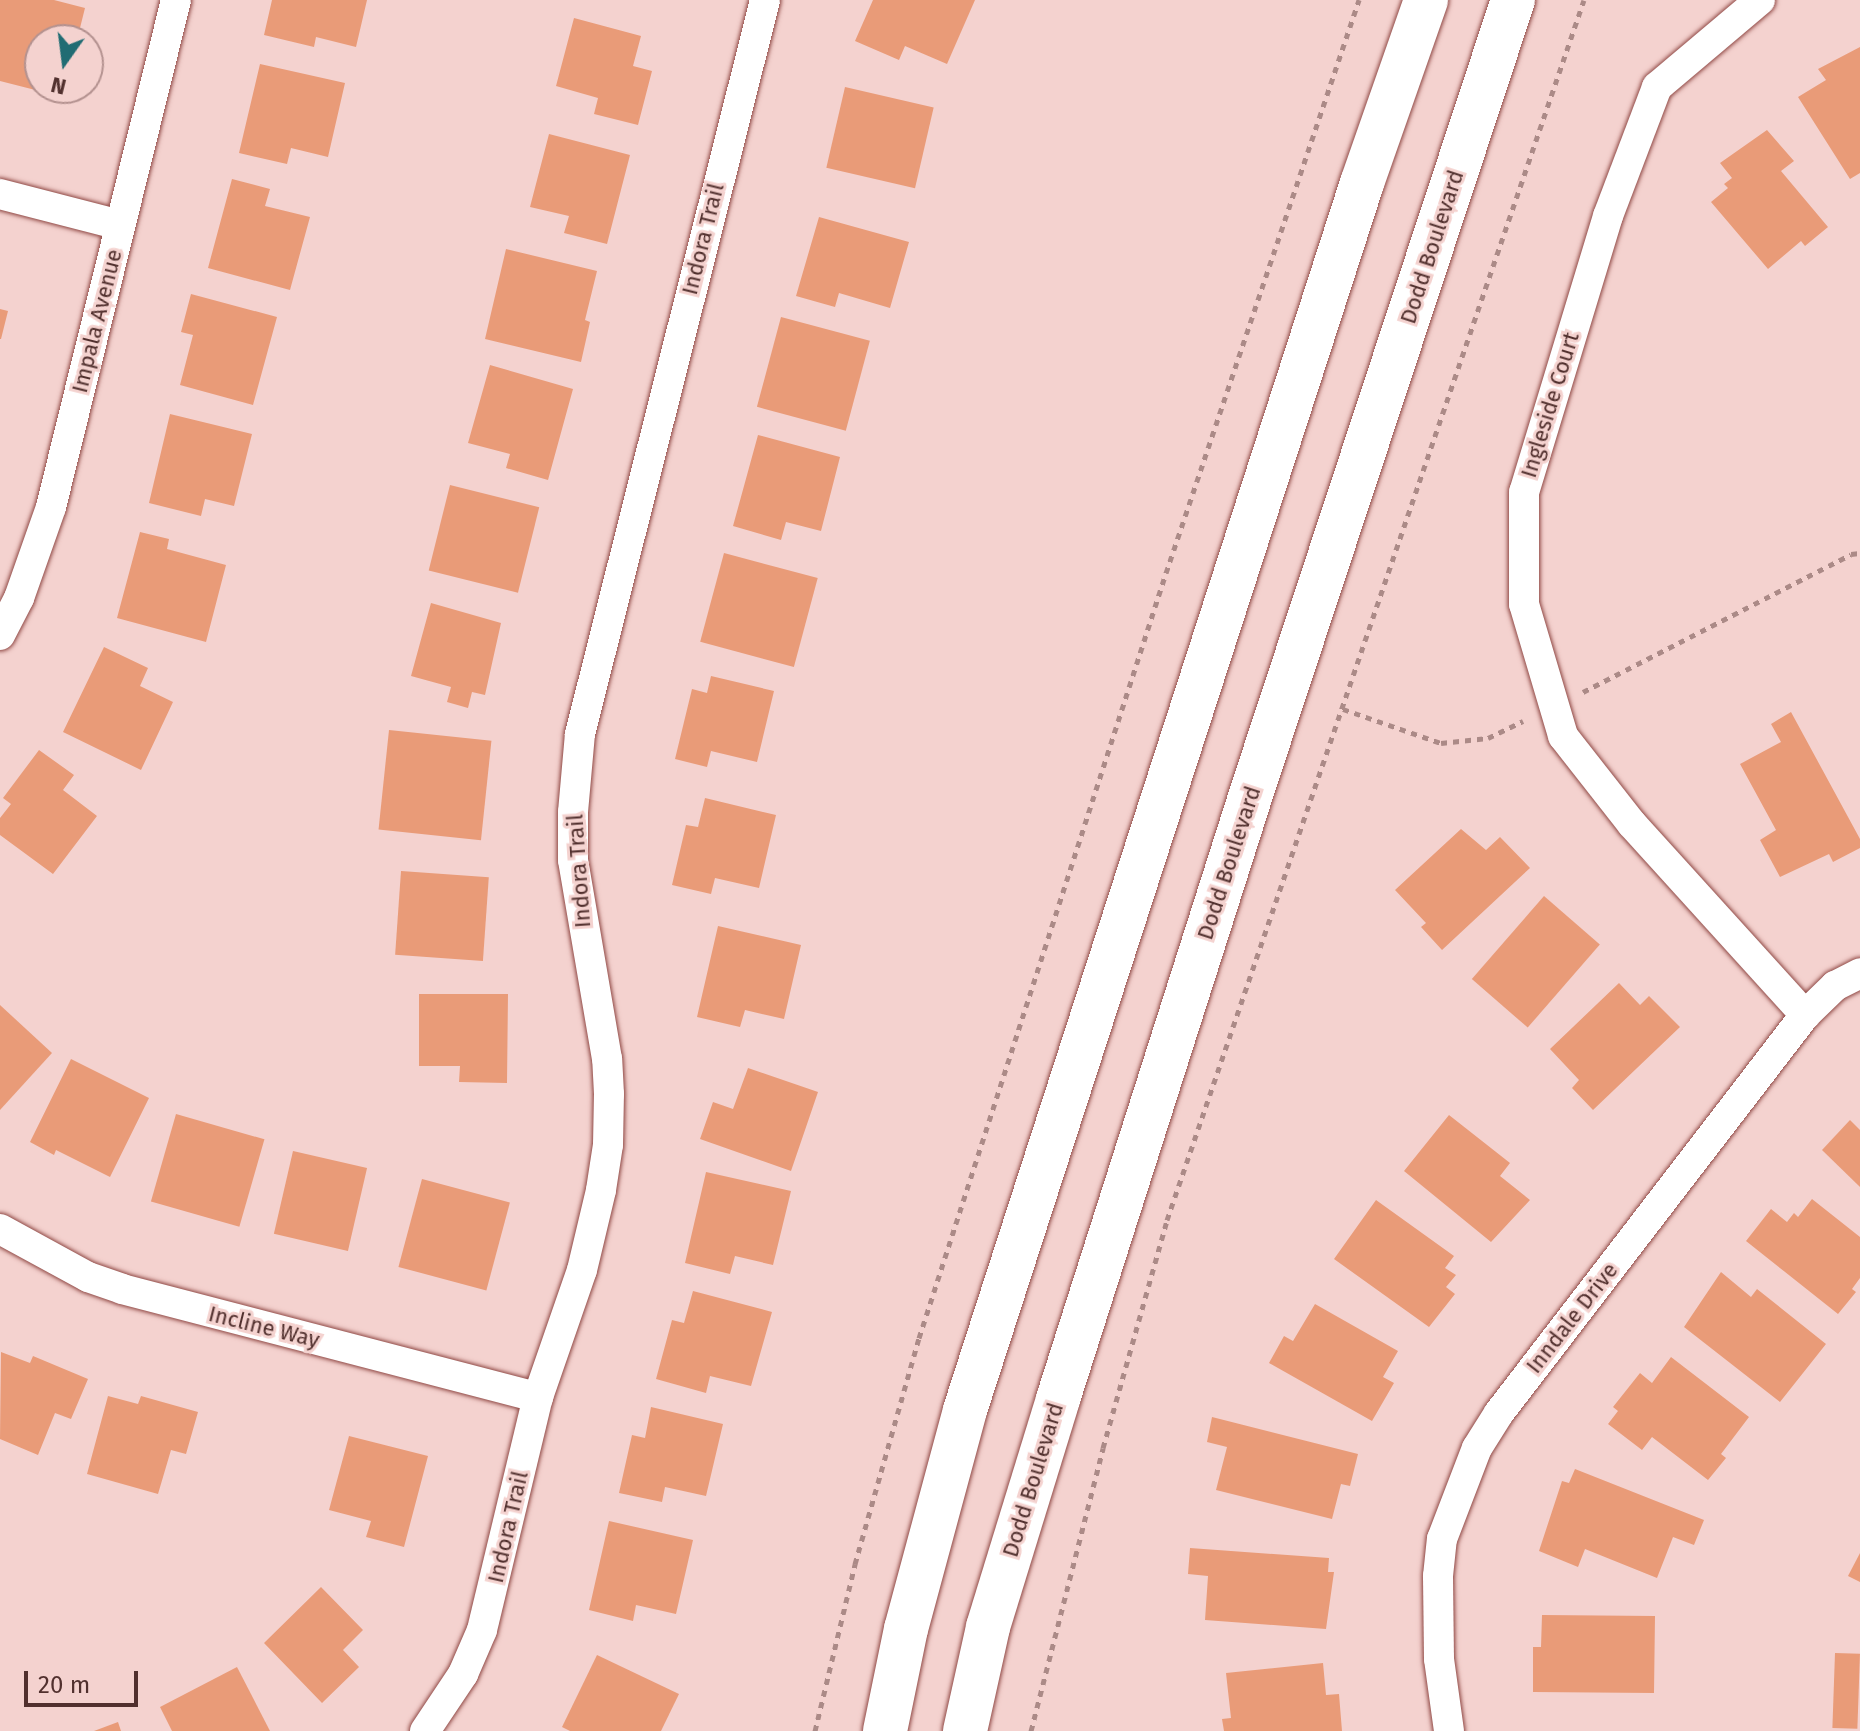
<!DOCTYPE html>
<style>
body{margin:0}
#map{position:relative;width:1860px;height:1731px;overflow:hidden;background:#f4d2cf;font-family:"Fira Sans",sans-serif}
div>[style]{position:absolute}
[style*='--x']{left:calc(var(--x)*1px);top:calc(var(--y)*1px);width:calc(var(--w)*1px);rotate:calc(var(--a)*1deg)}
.building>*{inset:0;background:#e99b78;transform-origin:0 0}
.path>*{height:5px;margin-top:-2.5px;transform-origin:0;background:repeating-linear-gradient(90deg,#ab8a87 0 6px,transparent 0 12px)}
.roads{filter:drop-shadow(0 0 2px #904945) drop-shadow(0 0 2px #904945)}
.minor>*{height:30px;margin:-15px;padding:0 15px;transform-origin:15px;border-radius:15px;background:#fff}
.secondary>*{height:44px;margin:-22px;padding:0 22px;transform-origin:22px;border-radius:22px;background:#fff}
span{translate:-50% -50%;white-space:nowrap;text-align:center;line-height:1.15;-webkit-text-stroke:6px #f4d2cf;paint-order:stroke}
.street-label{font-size:22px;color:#51302e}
.north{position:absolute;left:24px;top:24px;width:80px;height:80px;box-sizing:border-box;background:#f4d2cf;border:2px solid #b3918f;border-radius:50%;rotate:194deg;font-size:22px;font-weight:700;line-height:32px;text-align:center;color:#51302e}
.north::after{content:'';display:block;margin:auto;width:28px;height:36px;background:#216c73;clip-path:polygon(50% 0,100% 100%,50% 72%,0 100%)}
.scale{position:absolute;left:24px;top:1671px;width:114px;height:36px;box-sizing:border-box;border:4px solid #51302e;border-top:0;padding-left:10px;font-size:24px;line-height:28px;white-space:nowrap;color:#51302e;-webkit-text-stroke:6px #f4d2cf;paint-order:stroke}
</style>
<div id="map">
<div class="building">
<div style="clip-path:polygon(0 0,54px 0,85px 8px,77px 40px,40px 40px,40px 88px,57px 88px,55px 95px,0 81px)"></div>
<div style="clip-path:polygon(272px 0,367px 0,356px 47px,316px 37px,314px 47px,264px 35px)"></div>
<div style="clip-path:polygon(873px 0,975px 0,947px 64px,905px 46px,899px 60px,855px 41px)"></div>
<div style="clip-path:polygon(574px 18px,641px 36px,633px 66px,652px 71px,638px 125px,594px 114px,598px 98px,556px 86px)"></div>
<div style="clip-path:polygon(1860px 47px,1860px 173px,1850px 179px,1798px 97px,1826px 80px,1818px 69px)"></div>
<div style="clip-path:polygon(260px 64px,345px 83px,328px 157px,291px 148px,287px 164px,239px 153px)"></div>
<div style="left:845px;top:87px;width:91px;height:83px;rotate:13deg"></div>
<div style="clip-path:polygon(1767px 130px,1794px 161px,1781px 171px,1828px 227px,1805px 246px,1801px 241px,1768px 269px,1711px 202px,1728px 188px,1724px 184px,1732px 178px,1720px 163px)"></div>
<div style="clip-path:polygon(549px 134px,630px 155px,607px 244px,564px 233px,569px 216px,530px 207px)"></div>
<div style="clip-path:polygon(232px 179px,270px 189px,265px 206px,310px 217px,290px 290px,208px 268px)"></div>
<div style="clip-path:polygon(819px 217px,909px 242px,890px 308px,839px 293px,835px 307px,796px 296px)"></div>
<div style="clip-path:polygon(506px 249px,597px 271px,585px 320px,590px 322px,581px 362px,485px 339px)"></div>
<div style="clip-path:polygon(191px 294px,277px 317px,253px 405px,180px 385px,193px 335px,181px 332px)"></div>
<div style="clip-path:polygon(0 309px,8px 311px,1px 339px,0 339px)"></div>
<div style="left:781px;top:317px;width:92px;height:93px;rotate:15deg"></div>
<div style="clip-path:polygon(490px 365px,573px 389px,548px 480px,506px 468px,510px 454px,468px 443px)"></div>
<div style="clip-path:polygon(170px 414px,252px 434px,234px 506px,205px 499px,201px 516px,149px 503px)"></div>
<div style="clip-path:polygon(758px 435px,840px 457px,821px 531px,786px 522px,781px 540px,733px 526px)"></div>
<div style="left:450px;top:485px;width:92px;height:88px;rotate:14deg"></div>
<div style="clip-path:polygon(140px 532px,169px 539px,167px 549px,226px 565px,206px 642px,117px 618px)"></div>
<div style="left:724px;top:553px;width:97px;height:92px;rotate:15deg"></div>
<div style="clip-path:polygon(431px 603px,501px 623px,485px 695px,472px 692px,468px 708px,447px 702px,451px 687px,411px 676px)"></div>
<div style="clip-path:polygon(104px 647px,148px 668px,140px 686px,173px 702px,141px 770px,63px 732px)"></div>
<div style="clip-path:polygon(711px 676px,774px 691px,757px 762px,711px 751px,707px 767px,675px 759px,692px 689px,707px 693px)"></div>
<div style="clip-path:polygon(1791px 712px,1860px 839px,1860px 848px,1833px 862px,1829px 854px,1780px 877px,1760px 840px,1776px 830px,1740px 764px,1781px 742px,1771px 724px)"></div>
<div style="left:389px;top:730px;width:103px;height:100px;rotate:6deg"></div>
<div style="clip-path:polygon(39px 750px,74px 775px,63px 790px,97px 816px,53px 874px,0 835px,0 818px,11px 804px,3px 798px)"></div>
<div style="clip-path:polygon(705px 798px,776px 815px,759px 888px,715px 878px,711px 894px,672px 885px,686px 825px,698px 827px)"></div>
<div style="clip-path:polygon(1461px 829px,1486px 850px,1500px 837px,1530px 868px,1442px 950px,1421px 927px,1426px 923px,1395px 890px)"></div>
<div style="left:401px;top:871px;width:88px;height:84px;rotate:4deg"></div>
<div style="left:1544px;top:896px;width:74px;height:110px;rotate:41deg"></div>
<div style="clip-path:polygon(718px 926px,801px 945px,784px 1019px,745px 1010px,740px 1027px,697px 1017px)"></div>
<div style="clip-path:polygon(1619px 983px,1640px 1005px,1649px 996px,1680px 1027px,1593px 1110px,1572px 1088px,1579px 1080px,1550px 1049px)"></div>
<div style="clip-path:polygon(419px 994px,508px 994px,507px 1083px,459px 1082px,460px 1066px,419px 1066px)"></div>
<div style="clip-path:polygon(0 1005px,52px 1053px,0 1110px)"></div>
<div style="clip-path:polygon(71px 1059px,149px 1098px,110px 1177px,56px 1150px,54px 1155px,30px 1142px)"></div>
<div style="clip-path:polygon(748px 1068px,818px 1092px,791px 1171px,700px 1139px,713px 1102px,733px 1109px)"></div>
<div style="left:176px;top:1114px;width:92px;height:91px;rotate:16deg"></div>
<div style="clip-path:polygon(1449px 1115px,1510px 1163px,1500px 1176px,1530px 1200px,1491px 1242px,1404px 1171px)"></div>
<div style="clip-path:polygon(1850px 1120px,1860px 1130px,1860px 1187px,1822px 1150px)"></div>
<div style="left:293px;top:1151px;width:76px;height:85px;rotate:13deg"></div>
<div style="clip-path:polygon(706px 1172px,791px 1191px,773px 1265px,735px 1256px,730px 1274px,685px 1263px)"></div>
<div style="left:422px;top:1179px;width:91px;height:91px;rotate:15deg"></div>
<div style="clip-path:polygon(1812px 1199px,1860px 1237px,1860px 1278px,1852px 1289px,1856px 1292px,1838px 1314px,1746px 1241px,1771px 1209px,1787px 1222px,1794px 1213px,1798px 1217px)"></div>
<div style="clip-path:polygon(1376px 1200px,1454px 1256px,1445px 1268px,1456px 1275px,1446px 1287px,1455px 1294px,1429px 1327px,1334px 1259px)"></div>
<div style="clip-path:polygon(1721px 1272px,1751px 1297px,1757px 1289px,1826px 1344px,1780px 1402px,1684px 1327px)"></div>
<div style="clip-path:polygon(693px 1291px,772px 1312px,751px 1386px,710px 1376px,706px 1393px,656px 1379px,672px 1320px,684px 1323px)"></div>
<div style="clip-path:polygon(1315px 1304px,1398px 1351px,1383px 1377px,1394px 1383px,1372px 1421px,1269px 1363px,1284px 1336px,1293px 1341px)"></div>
<div style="clip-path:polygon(1px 1352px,30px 1363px,33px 1356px,88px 1379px,71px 1419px,55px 1413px,38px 1455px,0 1439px)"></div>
<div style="clip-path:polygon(1671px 1357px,1749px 1417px,1721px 1454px,1726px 1458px,1708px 1480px,1652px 1437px,1642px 1450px,1608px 1424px,1618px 1411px,1613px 1407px,1640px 1373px,1652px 1383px)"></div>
<div style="clip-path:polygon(108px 1396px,138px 1404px,141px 1396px,198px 1412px,186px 1454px,171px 1450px,158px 1494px,87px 1474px)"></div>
<div style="clip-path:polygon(651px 1407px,723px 1424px,706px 1496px,665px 1487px,662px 1502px,619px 1493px,632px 1435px,645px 1438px)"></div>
<div style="clip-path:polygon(1212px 1417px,1358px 1454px,1350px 1486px,1341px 1484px,1332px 1519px,1216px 1490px,1227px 1447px,1207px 1442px)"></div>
<div style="clip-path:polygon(349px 1436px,428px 1456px,404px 1547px,366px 1537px,371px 1521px,329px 1510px)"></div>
<div style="clip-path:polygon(1575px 1469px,1704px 1520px,1694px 1545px,1673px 1537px,1657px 1578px,1585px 1549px,1578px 1567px,1539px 1551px,1562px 1481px,1569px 1483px)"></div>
<div style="clip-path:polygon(609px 1521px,693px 1540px,676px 1614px,636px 1605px,633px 1621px,589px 1610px)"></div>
<div style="clip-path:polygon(1190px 1548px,1329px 1558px,1328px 1572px,1334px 1572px,1326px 1629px,1205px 1620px,1208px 1576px,1188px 1574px)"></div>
<div style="clip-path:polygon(1860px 1553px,1860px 1582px,1848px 1576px)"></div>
<div style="clip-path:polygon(321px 1587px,363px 1630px,343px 1650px,359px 1667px,322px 1703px,264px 1643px)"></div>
<div style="clip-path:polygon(1542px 1615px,1655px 1616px,1654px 1693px,1533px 1692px,1533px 1647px,1541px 1647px)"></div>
<div style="left:1835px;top:1653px;width:25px;height:75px;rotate:2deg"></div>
<div style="clip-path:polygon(597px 1655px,679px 1694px,661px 1731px,570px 1731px,562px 1727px)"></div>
<div style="clip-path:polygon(1323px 1663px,1326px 1695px,1339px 1694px,1342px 1731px,1224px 1731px,1222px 1719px,1231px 1718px,1226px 1673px)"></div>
<div style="clip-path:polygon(237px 1667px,270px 1731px,172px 1731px,160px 1707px)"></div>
<div style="clip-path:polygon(118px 1722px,121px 1731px,94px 1731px)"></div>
</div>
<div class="path">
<div style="--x:1583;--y:692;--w:301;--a:-27.2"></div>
<div style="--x:1851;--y:554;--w:9;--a:-6"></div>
<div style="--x:1343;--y:709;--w:104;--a:19.1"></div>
<div style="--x:1441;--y:743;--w:47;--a:-6.1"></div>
<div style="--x:1488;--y:738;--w:39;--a:-26"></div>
<div style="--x:815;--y:1731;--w:172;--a:-76.5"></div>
<div style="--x:855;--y:1564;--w:235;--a:-74.2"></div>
<div style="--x:919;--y:1338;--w:804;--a:-72.11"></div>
<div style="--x:1166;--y:573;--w:605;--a:-71.39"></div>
<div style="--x:1031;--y:1731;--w:292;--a:-75.7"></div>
<div style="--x:1103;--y:1448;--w:237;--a:-74.3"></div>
<div style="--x:1167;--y:1220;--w:1289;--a:-71.13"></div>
</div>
<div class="roads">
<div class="minor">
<div style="--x:1760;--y:0;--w:135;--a:139.8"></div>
<div style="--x:1657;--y:87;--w:138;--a:110.8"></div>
<div style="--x:1608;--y:216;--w:288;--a:106.9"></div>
<div style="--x:1524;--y:492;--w:112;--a:90"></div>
<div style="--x:1524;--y:604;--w:138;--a:73.5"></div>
<div style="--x:1563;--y:736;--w:112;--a:51.9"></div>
<div style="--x:1632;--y:824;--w:258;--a:47.8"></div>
<div style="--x:0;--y:194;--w:124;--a:14.5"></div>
<div style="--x:0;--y:635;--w:42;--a:-62.8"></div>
<div style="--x:19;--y:598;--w:96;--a:-70.6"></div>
<div style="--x:51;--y:507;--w:522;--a:-76.15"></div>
<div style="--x:0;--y:1229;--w:100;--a:28.6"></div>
<div style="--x:88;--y:1277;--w:36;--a:19"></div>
<div style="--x:122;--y:1289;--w:430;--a:14.6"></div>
<div style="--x:425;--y:1731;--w:69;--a:-56.3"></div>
<div style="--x:463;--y:1674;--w:48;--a:-66.6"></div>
<div style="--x:482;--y:1630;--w:240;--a:-76.5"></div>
<div style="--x:538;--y:1397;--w:134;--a:-70.9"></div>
<div style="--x:582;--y:1270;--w:82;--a:-76.6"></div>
<div style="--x:601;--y:1190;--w:46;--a:-81.2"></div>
<div style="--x:608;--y:1145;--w:51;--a:-88.9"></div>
<div style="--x:609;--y:1094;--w:35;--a:-93"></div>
<div style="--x:607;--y:1059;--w:202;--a:-99.7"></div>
<div style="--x:573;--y:860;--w:48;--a:-90"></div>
<div style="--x:573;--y:812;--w:78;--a:-84.9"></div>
<div style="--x:580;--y:734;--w:757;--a:-75.85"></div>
<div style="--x:1449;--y:1731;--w:73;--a:-97.9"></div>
<div style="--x:1439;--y:1659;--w:83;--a:-90.7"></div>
<div style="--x:1438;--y:1576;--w:37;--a:-84"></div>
<div style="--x:1442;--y:1539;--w:97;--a:-69"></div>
<div style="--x:1477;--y:1448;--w:41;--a:-57.8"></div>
<div style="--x:1499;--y:1413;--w:502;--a:-52.45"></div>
<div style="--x:1805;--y:1015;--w:42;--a:-44"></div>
<div style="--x:1835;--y:986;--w:28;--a:-27"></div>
</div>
<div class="secondary">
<div style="--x:885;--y:1731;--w:104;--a:-78.4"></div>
<div style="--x:906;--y:1629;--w:227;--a:-74.9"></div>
<div style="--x:965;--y:1410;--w:1290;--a:-72.07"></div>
<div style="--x:1362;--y:183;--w:194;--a:-70.7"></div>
<div style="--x:965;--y:1731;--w:107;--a:-77.5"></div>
<div style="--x:988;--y:1627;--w:239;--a:-72.9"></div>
<div style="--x:1058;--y:1399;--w:641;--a:-72.3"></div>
<div style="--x:1253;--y:788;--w:830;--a:-71.74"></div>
</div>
</div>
<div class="street-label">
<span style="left:703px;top:239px;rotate:-76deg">Indora Trail</span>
<span style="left:1432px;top:247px;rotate:-72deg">Dodd Boulevard</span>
<span style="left:97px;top:321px;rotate:-76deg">Impala Avenue</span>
<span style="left:1550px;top:405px;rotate:-73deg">Ingleside Court</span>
<span style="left:1229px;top:863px;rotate:-72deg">Dodd Boulevard</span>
<span style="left:579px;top:871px;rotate:-94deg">Indora Trail</span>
<span style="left:1572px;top:1318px;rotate:-52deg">Inndale Drive</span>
<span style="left:264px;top:1327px;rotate:14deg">Incline Way</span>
<span style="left:1033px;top:1480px;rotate:-73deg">Dodd Boulevard</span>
<span style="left:508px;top:1527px;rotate:-77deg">Indora Trail</span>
</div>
<div class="north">N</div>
<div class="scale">20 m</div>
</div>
